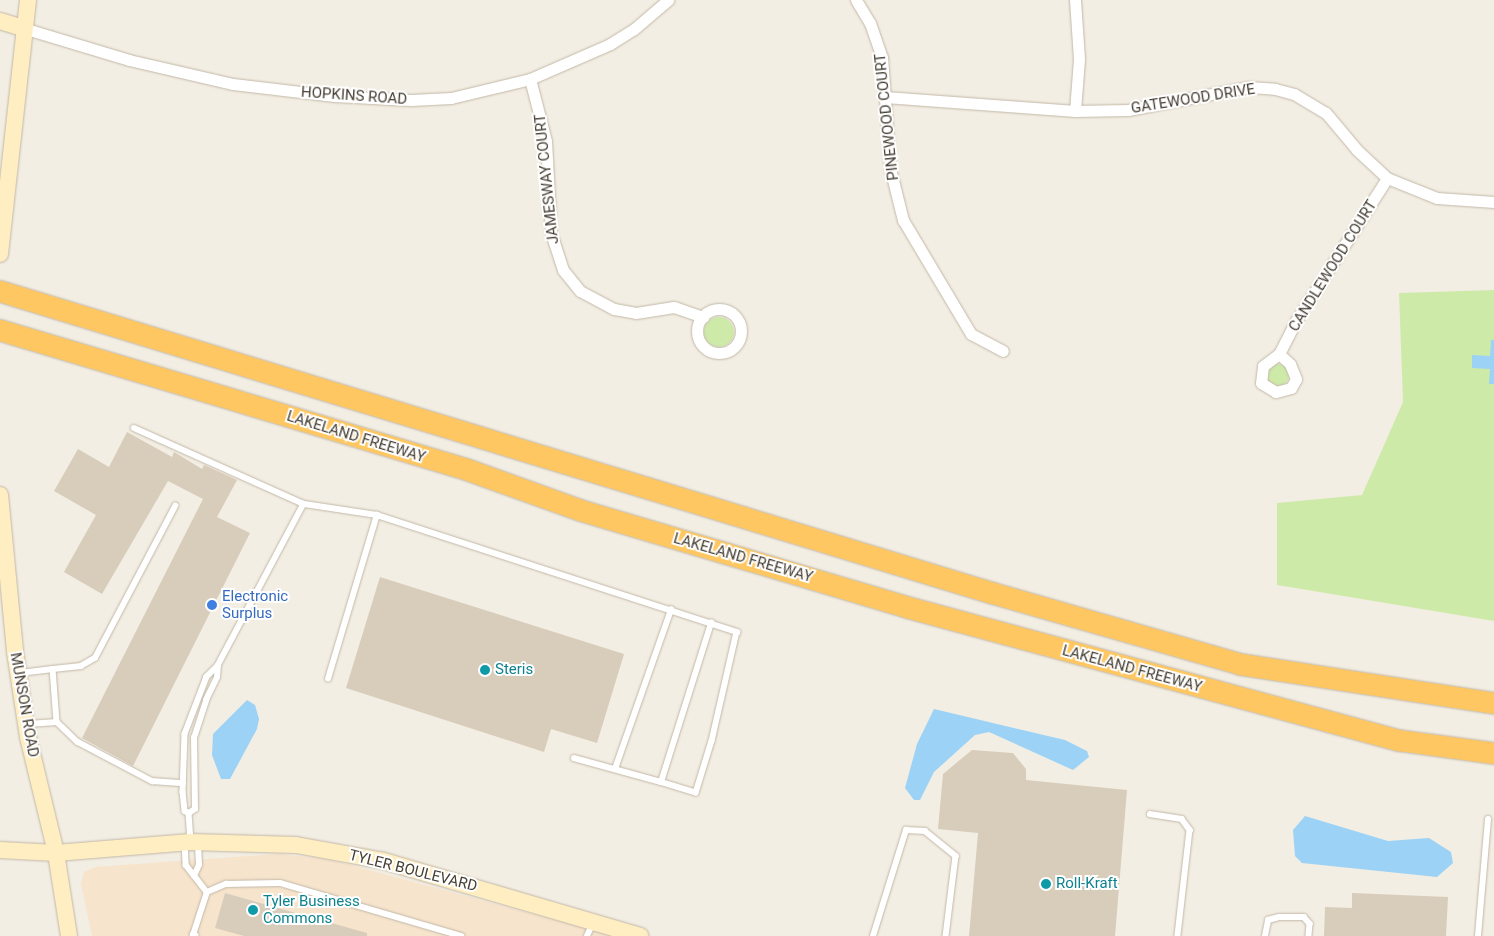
<!DOCTYPE html>
<style>
body{margin:0}
#map{position:relative;width:1494px;height:936px;overflow:hidden;background:#f3eee3;font-family:Roboto,sans-serif}
div>[style]{position:absolute}
[style*='--x']{left:calc(var(--x)*1px);top:calc(var(--y)*1px);width:calc(var(--w)*1px);rotate:calc(var(--a)*1deg)}
.commercial>*{inset:0;background:#f7e4cc}
.green>*{inset:0;background:#ceeaa9}
.round{border-radius:50%}
.water>*{inset:0;background:#9bd2f5}
.building>*{inset:0;background:#d8ccbb}
.roads{filter:drop-shadow(0 0 1px #c2b8a8) drop-shadow(0 0 1px #c2b8a8)}
.lane>*{height:5.5px;margin:-2.75px;padding:0 2.75px;transform-origin:2.75px;border-radius:2.75px;background:#fff}
.street>*{height:11px;margin:-5.5px;padding:0 5.5px;transform-origin:5.5px;border-radius:5.5px;background:#fff}
.street>.ring{margin:-5.5px;padding:0;box-sizing:content-box;background:none;border:11px solid #fff;border-radius:50%}
.secondary>*{height:16px;margin:-8px;padding:0 8px;transform-origin:8px;border-radius:8px;background:#ffeec1}
.highway>*{height:21px;margin:-10.5px;padding:0 10.5px;transform-origin:10.5px;border-radius:10.5px;background:#ffc762}
.dots>*{width:14px;height:14px;translate:-50% -50%;box-sizing:border-box;border:2px solid #fff;border-radius:50%}
span{translate:-50% -50%;white-space:nowrap;text-align:center;line-height:1.15;-webkit-text-stroke:4px #fff;paint-order:stroke}
.street-label{font-size:15px;color:#453e33}
.shop-label{font-size:15px;color:#366cbe}
.left{translate:0 -50%;text-align:left}
.culture-label{font-size:15px;color:#0d838f}
</style>
<div id="map">
<div class="commercial">
<div style="clip-path:polygon(278px 854px,328px 859px,616px 936px,92px 936px,81px 884px,84px 872px,95px 867px)"></div>
</div>
<div class="green">
<div style="clip-path:polygon(1494px 290px,1494px 621px,1277px 585px,1277px 503px,1362px 495px,1403px 402px,1399px 293px)"></div>
<div class="round" style="left:704px;top:317px;width:30px;height:30px"></div>
<div class="round" style="left:1267px;top:364px;width:22px;height:22px"></div>
</div>
<div class="water">
<div style="clip-path:polygon(1491px 340px,1494px 340px,1494px 384px,1489px 384px,1490px 369px,1472px 368px,1472px 355px,1490px 356px)"></div>
<div style="clip-path:polygon(247px 700px,255px 705px,259px 719px,257px 729px,230px 779px,221px 779px,212px 755px,213px 734px)"></div>
<div style="clip-path:polygon(934px 709px,1065px 740px,1087px 751px,1089px 757px,1073px 770px,989px 732px,975px 735px,934px 772px,920px 800px,914px 800px,905px 788px,917px 744px)"></div>
<div style="clip-path:polygon(1305px 816px,1388px 841px,1429px 838px,1451px 852px,1453px 863px,1437px 877px,1302px 863px,1295px 856px,1293px 830px)"></div>
</div>
<div class="building">
<div style="clip-path:polygon(127px 432px,172px 457px,174px 452px,202px 469px,204px 465px,237px 480px,217px 517px,250px 533px,133px 766px,82px 738px,203px 499px,168px 481px,102px 594px,64px 572px,96px 515px,54px 491px,78px 449px,109px 467px)"></div>
<div style="clip-path:polygon(380px 577px,624px 654px,597px 743px,551px 729px,544px 752px,346px 688px)"></div>
<div style="clip-path:polygon(972px 750px,1013px 753px,1026px 769px,1026px 780px,1127px 790px,1115px 936px,969px 936px,978px 833px,938px 829px,943px 774px)"></div>
<div style="clip-path:polygon(225px 893px,367px 933px,367px 936px,244px 936px,215px 928px)"></div>
<div style="clip-path:polygon(1352px 893px,1448px 897px,1446px 936px,1324px 936px,1325px 907px,1352px 908px)"></div>
</div>
<div class="roads">
<div class="lane">
<div style="--x:134;--y:428;--w:186;--a:24.1"></div>
<div style="--x:304;--y:504;--w:183;--a:118"></div>
<div style="--x:304;--y:504;--w:74;--a:8.6"></div>
<div style="--x:377;--y:515;--w:379;--a:18"></div>
<div style="--x:737;--y:632;--w:112;--a:102.9"></div>
<div style="--x:712;--y:741;--w:54;--a:107.1"></div>
<div style="--x:696;--y:793;--w:37;--a:-163"></div>
<div style="--x:53;--y:669;--w:28;--a:-6"></div>
<div style="--x:81;--y:666;--w:16;--a:-30"></div>
<div style="--x:95;--y:658;--w:172;--a:-62.2"></div>
<div style="--x:20;--y:673;--w:33;--a:-7"></div>
<div style="--x:53;--y:669;--w:53;--a:85.7"></div>
<div style="--x:57;--y:722;--w:29;--a:44"></div>
<div style="--x:78;--y:742;--w:84;--a:27.8"></div>
<div style="--x:152;--y:781;--w:31;--a:4"></div>
<div style="--x:328;--y:679;--w:171;--a:-73.4"></div>
<div style="--x:28;--y:724;--w:29;--a:-4"></div>
<div style="--x:574;--y:758;--w:90;--a:15.4"></div>
<div style="--x:661;--y:782;--w:167;--a:-72.5"></div>
<div style="--x:615;--y:769;--w:169;--a:-70.6"></div>
<div style="--x:189;--y:813;--w:7;--a:-34"></div>
<div style="--x:195;--y:809;--w:71;--a:-90.8"></div>
<div style="--x:194;--y:738;--w:40;--a:-72"></div>
<div style="--x:206;--y:700;--w:25;--a:-64"></div>
<div style="--x:217;--y:677;--w:11;--a:-85"></div>
<div style="--x:218;--y:666;--w:16;--a:135"></div>
<div style="--x:207;--y:677;--w:61;--a:111.1"></div>
<div style="--x:185;--y:734;--w:58;--a:92"></div>
<div style="--x:183;--y:792;--w:19;--a:84"></div>
<div style="--x:185;--y:811;--w:4;--a:27"></div>
<div style="--x:189;--y:813;--w:27;--a:86"></div>
<div style="--x:1150;--y:814;--w:32;--a:9"></div>
<div style="--x:1182;--y:819;--w:14;--a:54"></div>
<div style="--x:1190;--y:830;--w:107;--a:96.5"></div>
<div style="--x:185;--y:843;--w:22;--a:87"></div>
<div style="--x:186;--y:865;--w:34;--a:52"></div>
<div style="--x:194;--y:876;--w:12;--a:-66"></div>
<div style="--x:199;--y:865;--w:21;--a:-93"></div>
<div style="--x:196;--y:936;--w:3;--a:-162"></div>
<div style="--x:193;--y:935;--w:45;--a:-72"></div>
<div style="--x:207;--y:892;--w:21;--a:-23"></div>
<div style="--x:226;--y:884;--w:54;--a:-1.1"></div>
<div style="--x:280;--y:883;--w:189;--a:16.3"></div>
<div style="--x:587;--y:936;--w:14;--a:-65"></div>
<div style="--x:873;--y:936;--w:111;--a:-72.7"></div>
<div style="--x:906;--y:830;--w:19;--a:3"></div>
<div style="--x:925;--y:831;--w:40;--a:39"></div>
<div style="--x:956;--y:856;--w:81;--a:97.1"></div>
<div style="--x:1265;--y:936;--w:16;--a:-79"></div>
<div style="--x:1268;--y:920;--w:11;--a:-15"></div>
<div style="--x:1279;--y:917;--w:25;--a:0"></div>
<div style="--x:1304;--y:917;--w:9;--a:49"></div>
<div style="--x:1310;--y:924;--w:12;--a:95"></div>
<div style="--x:1478;--y:936;--w:117;--a:-85.1"></div>
</div>
<div class="street">
<div style="--x:856;--y:0;--w:27;--a:59"></div>
<div style="--x:870;--y:23;--w:36;--a:71"></div>
<div style="--x:882;--y:57;--w:111;--a:85.9"></div>
<div style="--x:890;--y:168;--w:54;--a:76"></div>
<div style="--x:903;--y:220;--w:133;--a:59.2"></div>
<div style="--x:971;--y:334;--w:36;--a:28"></div>
<div style="--x:1075;--y:0;--w:59;--a:86.1"></div>
<div style="--x:1079;--y:59;--w:52;--a:94.4"></div>
<div style="--x:23;--y:28;--w:111;--a:16.8"></div>
<div style="--x:129;--y:60;--w:107;--a:13"></div>
<div style="--x:233;--y:84;--w:102;--a:6.8"></div>
<div style="--x:334;--y:96;--w:77;--a:3"></div>
<div style="--x:411;--y:100;--w:40;--a:-2.9"></div>
<div style="--x:451;--y:98;--w:81;--a:-13.5"></div>
<div style="--x:530;--y:79;--w:87;--a:-23.6"></div>
<div style="--x:610;--y:44;--w:28;--a:-32"></div>
<div style="--x:634;--y:29;--w:45;--a:-40.5"></div>
<div style="--x:530;--y:79;--w:64;--a:75.5"></div>
<div style="--x:546;--y:141;--w:92;--a:86.9"></div>
<div style="--x:551;--y:233;--w:39;--a:72"></div>
<div style="--x:563;--y:270;--w:27;--a:51"></div>
<div style="--x:580;--y:291;--w:38;--a:28"></div>
<div style="--x:614;--y:309;--w:22;--a:10"></div>
<div style="--x:636;--y:313;--w:38;--a:-9"></div>
<div style="--x:674;--y:307;--w:31;--a:19"></div>
<div style="--x:885;--y:97;--w:191;--a:4.2"></div>
<div style="--x:1075;--y:111;--w:53;--a:-1.1"></div>
<div style="--x:1128;--y:110;--w:123;--a:-10.8"></div>
<div style="--x:1249;--y:87;--w:26;--a:4"></div>
<div style="--x:1275;--y:89;--w:20;--a:15"></div>
<div style="--x:1294;--y:94;--w:37;--a:31"></div>
<div style="--x:1326;--y:113;--w:48;--a:50"></div>
<div style="--x:1357;--y:150;--w:41;--a:43"></div>
<div style="--x:1387;--y:178;--w:54;--a:21.8"></div>
<div style="--x:1437;--y:198;--w:57;--a:4"></div>
<div class="ring" style="left:697px;top:309px;width:33px;height:33px"></div>
<div style="--x:1279;--y:354;--w:15;--a:42"></div>
<div style="--x:1290;--y:364;--w:16;--a:68"></div>
<div style="--x:1296;--y:379;--w:10;--a:119"></div>
<div style="--x:1291;--y:388;--w:16;--a:165"></div>
<div style="--x:1276;--y:392;--w:17;--a:-149"></div>
<div style="--x:1261;--y:383;--w:17;--a:-83"></div>
<div style="--x:1263;--y:366;--w:20;--a:-37"></div>
<div style="--x:1279;--y:354;--w:39;--a:-63"></div>
<div style="--x:1297;--y:319;--w:167;--a:-57.4"></div>
</div>
<div class="secondary">
<div style="--x:0;--y:21;--w:24;--a:17"></div>
<div style="--x:0;--y:254;--w:256;--a:-83.7"></div>
<div style="--x:0;--y:495;--w:158;--a:84.5"></div>
<div style="--x:15;--y:652;--w:86;--a:81.3"></div>
<div style="--x:28;--y:737;--w:119;--a:76.4"></div>
<div style="--x:56;--y:853;--w:84;--a:81.1"></div>
<div style="--x:0;--y:850;--w:56;--a:3.1"></div>
<div style="--x:56;--y:853;--w:135;--a:-4.7"></div>
<div style="--x:191;--y:842;--w:105;--a:1.6"></div>
<div style="--x:296;--y:845;--w:89;--a:10.3"></div>
<div style="--x:384;--y:861;--w:267;--a:16.3"></div>
</div>
<div class="highway">
<div style="--x:0;--y:291;--w:1038;--a:16.92"></div>
<div style="--x:993;--y:593;--w:257;--a:16"></div>
<div style="--x:1240;--y:664;--w:257;--a:8.7"></div>
<div style="--x:0;--y:330;--w:486;--a:16.6"></div>
<div style="--x:466;--y:469;--w:121;--a:19.8"></div>
<div style="--x:580;--y:510;--w:341;--a:16.5"></div>
<div style="--x:907;--y:607;--w:509;--a:15.16"></div>
<div style="--x:1398;--y:740;--w:97;--a:7.7"></div>
</div>
</div>
<div class="dots">
<div style="left:212px;top:605px;background:#3f7fe0"></div>
<div style="left:485px;top:670px;background:#0f9aa8"></div>
<div style="left:1046px;top:884px;background:#0f9aa8"></div>
<div style="left:253px;top:910px;background:#0f9aa8"></div>
</div>
<div class="street-label">
<span style="left:354px;top:96px;rotate:4deg">HOPKINS ROAD</span>
<span style="left:1193px;top:99px;rotate:-9deg">GATEWOOD DRIVE</span>
<span style="left:887px;top:117px;rotate:-96deg">PINEWOOD COURT</span>
<span style="left:547px;top:179px;rotate:-96deg">JAMESWAY COURT</span>
<span style="left:1333px;top:266px;rotate:-58deg">CANDLEWOOD COURT</span>
<span style="left:356px;top:437px;rotate:17deg">LAKELAND FREEWAY</span>
<span style="left:743px;top:558px;rotate:16deg">LAKELAND FREEWAY</span>
<span style="left:1132px;top:669px;rotate:15deg">LAKELAND FREEWAY</span>
<span style="left:24px;top:705px;rotate:80deg">MUNSON ROAD</span>
<span style="left:413px;top:871px;rotate:14deg">TYLER BOULEVARD</span>
</div>
<div class="shop-label">
<span class="left" style="left:222px;top:605px">Electronic<br>Surplus</span>
</div>
<div class="culture-label">
<span class="left" style="left:495px;top:670px">Steris</span>
<span class="left" style="left:1056px;top:884px">Roll-Kraft</span>
<span class="left" style="left:263px;top:910px">Tyler Business<br>Commons</span>
</div>
</div>
